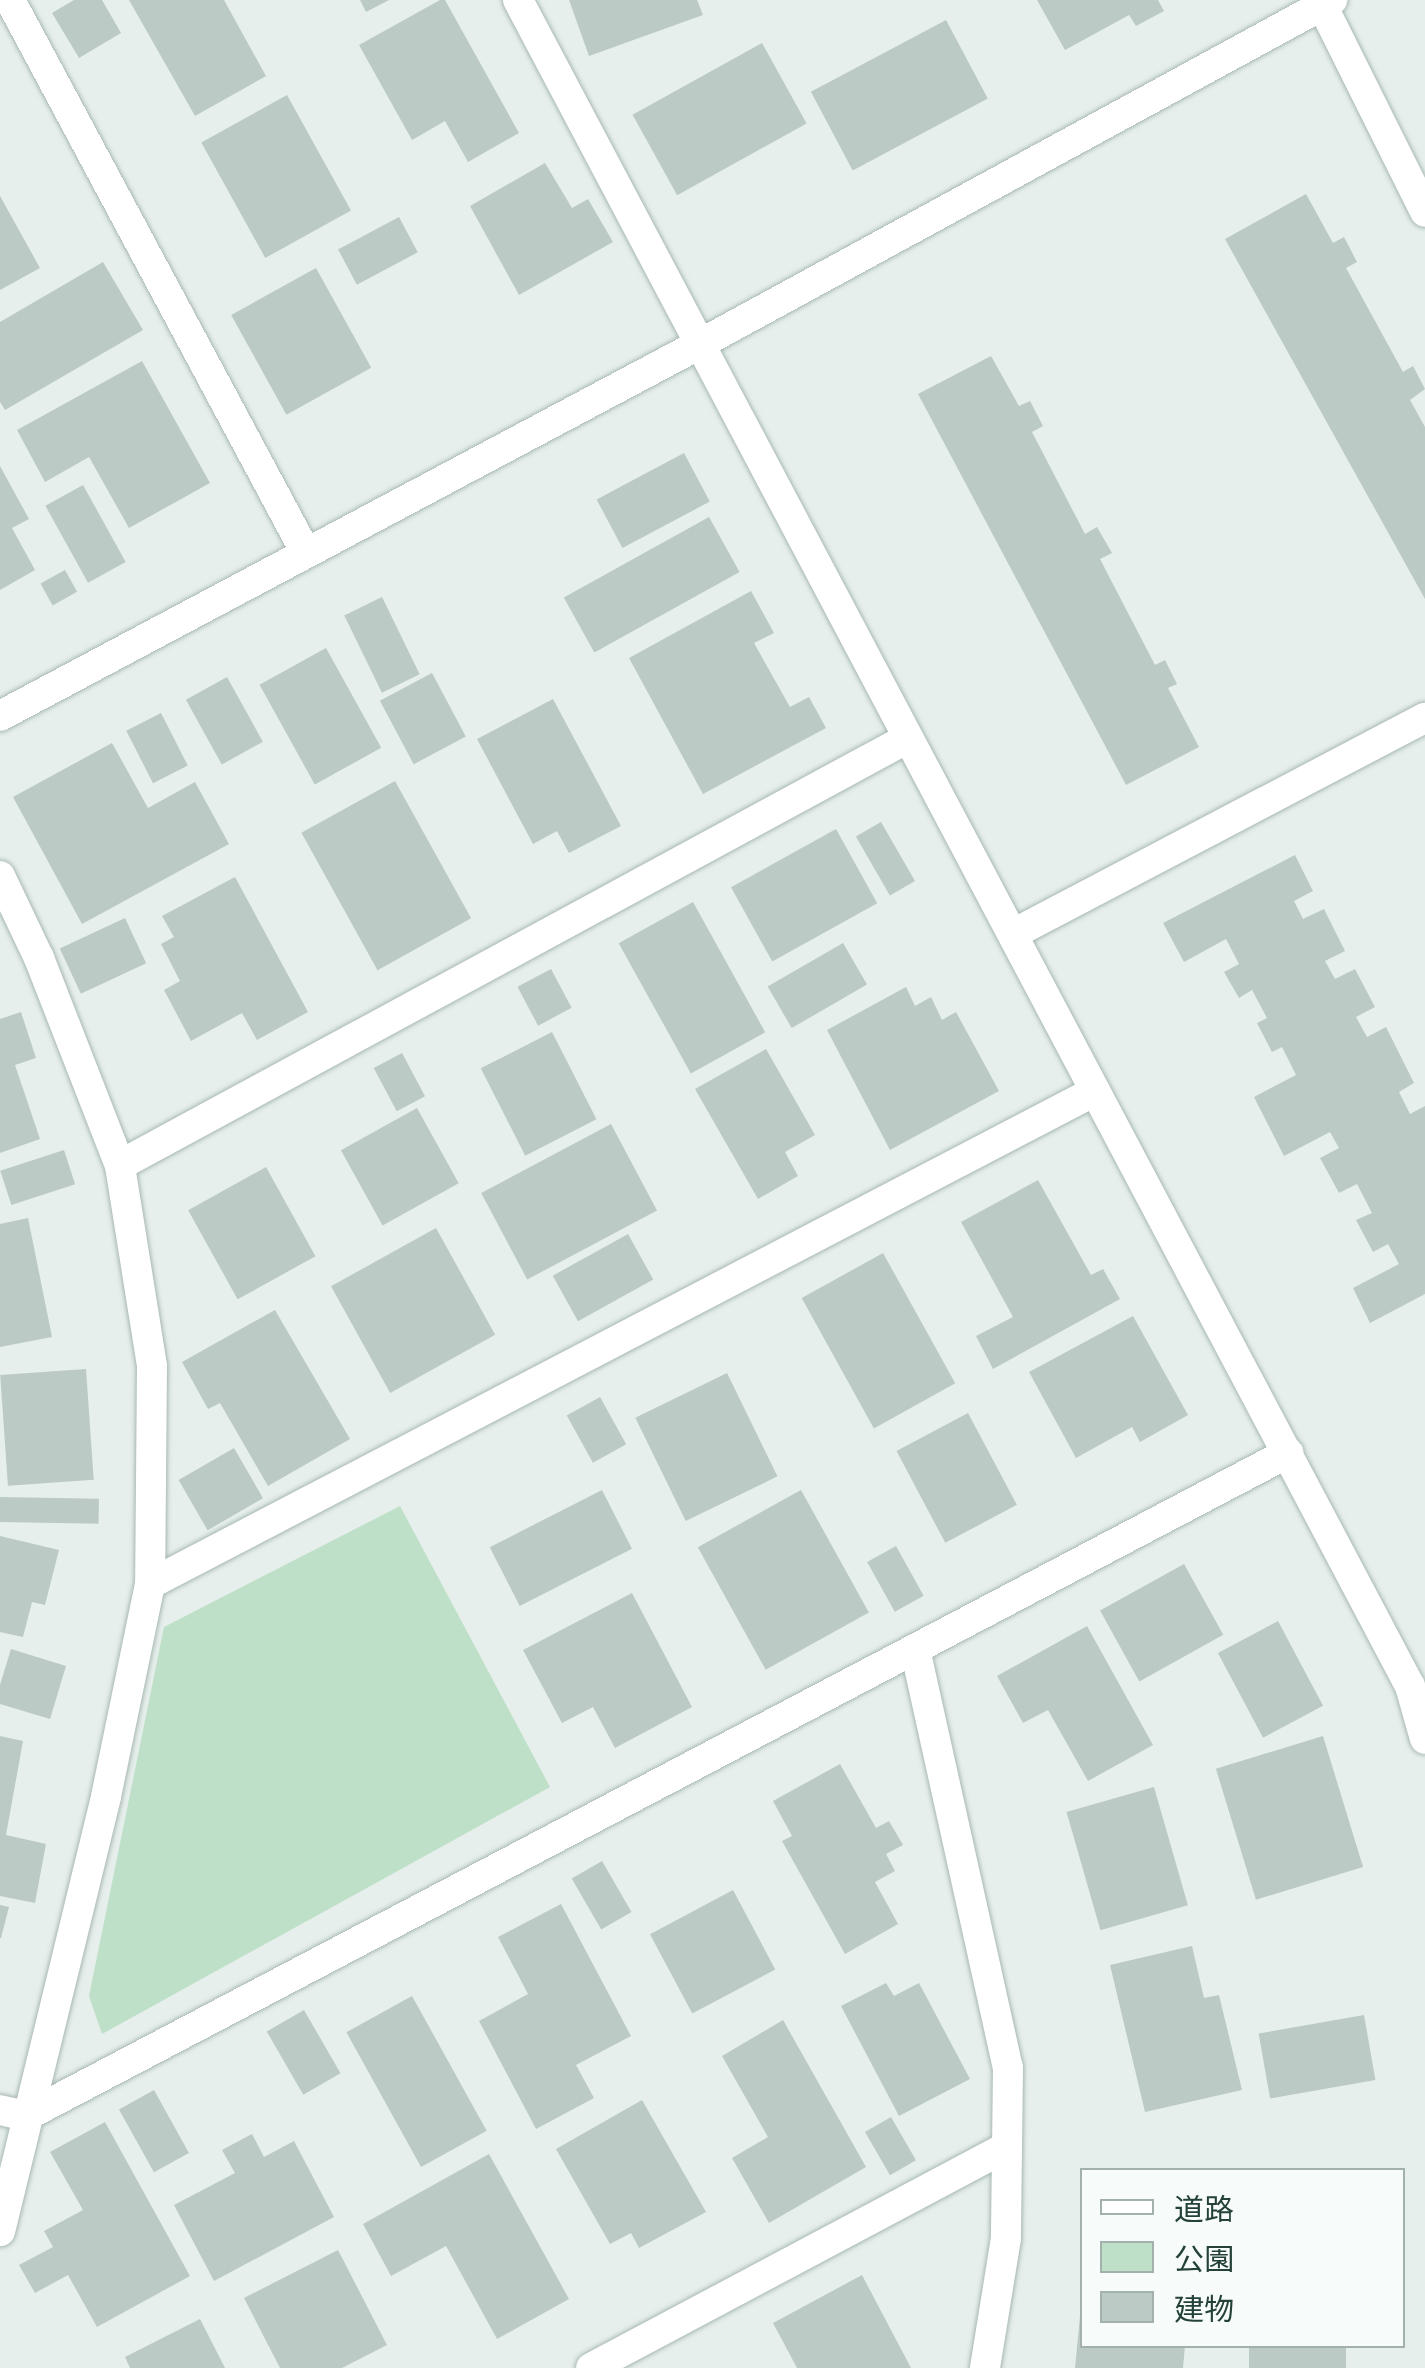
<!DOCTYPE html>
<meta charset="utf-8">
<style>
body{margin:0}
#map{position:relative;width:1425px;height:2368px;overflow:hidden;background:#e6efeb;font-family:"PT Sans","Noto Sans JP",sans-serif}
div>[style]{position:absolute}
[style*='--x']{left:calc(var(--x)*1px);top:calc(var(--y)*1px);width:calc(var(--w)*1px);rotate:calc(var(--a)*1deg)}
.green>*{inset:0;background:#bfe0c8}
.building>*{inset:0;background:#bbcac4;transform-origin:0 0}
.roads{filter:drop-shadow(0 0 2px #a8b8b2) drop-shadow(0 0 2px #a8b8b2)}
.minor>*{height:30px;margin:-15px;padding:0 15px;transform-origin:15px;border-radius:15px;background:#fff}
span{translate:-50% -50%;white-space:nowrap;text-align:center;line-height:1.15;-webkit-text-stroke:8px #f7fbf9;paint-order:stroke}
.legend{position:absolute;left:1080px;top:2168px;width:325px;height:180px;box-sizing:border-box;background:#f7fbf9;border:2px solid #a3b1ad;margin:0;padding:12px 18px;list-style:none;font-size:30px;color:#24423a}
.legend li{display:flex;align-items:center;gap:20px;height:50px}
.legend b{width:50px;border:2px solid #a3b1ad}
</style>
<div id="map">
<div class="green">
<div style="clip-path:polygon(400px 1506px,550px 1787px,102px 2034px,89px 1996px,164px 1627px)"></div>
</div>
<div class="building">
<div style="clip-path:polygon(74px 0,102px 0,121px 33px,79px 58px,52px 13px)"></div>
<div style="clip-path:polygon(129px 0,224px 0,266px 76px,195px 116px)"></div>
<div style="clip-path:polygon(360px 0,389px 0,366px 12px)"></div>
<div style="clip-path:polygon(440px 0,445px 0,519px 133px,468px 162px,445px 121px,412px 140px,359px 45px)"></div>
<div style="clip-path:polygon(569px 0,697px 0,703px 15px,589px 56px)"></div>
<div style="clip-path:polygon(1037px 0,1158px 0,1164px 11px,1136px 26px,1129px 15px,1065px 50px)"></div>
<div style="left:946px;top:20px;width:89px;height:153px;rotate:62deg"></div>
<div style="left:762px;top:43px;width:92px;height:148px;rotate:61deg"></div>
<div style="left:287px;top:95px;width:132px;height:98px;rotate:61deg"></div>
<div style="clip-path:polygon(545px 163px,572px 208px,588px 199px,613px 242px,519px 295px,470px 206px)"></div>
<div style="clip-path:polygon(1306px 194px,1333px 243px,1344px 237px,1357px 262px,1346px 268px,1403px 372px,1413px 366px,1425px 389px,1410px 400px,1425px 427px,1425px 599px,1225px 239px)"></div>
<div style="clip-path:polygon(0 196px,40px 268px,0 290px)"></div>
<div style="left:399px;top:217px;width:40px;height:69px;rotate:62deg"></div>
<div style="clip-path:polygon(103px 262px,143px 330px,5px 410px,0 402px,0 322px)"></div>
<div style="left:316px;top:268px;width:114px;height:97px;rotate:61deg"></div>
<div style="clip-path:polygon(991px 356px,1019px 406px,1030px 401px,1043px 426px,1032px 432px,1085px 534px,1097px 527px,1112px 553px,1100px 559px,1155px 665px,1165px 660px,1177px 684px,1168px 688px,1199px 747px,1126px 785px,918px 394px)"></div>
<div style="clip-path:polygon(142px 361px,210px 483px,129px 528px,89px 457px,45px 482px,17px 430px)"></div>
<div style="left:684px;top:453px;width:55px;height:99px;rotate:62deg"></div>
<div style="clip-path:polygon(0 466px,29px 519px,12px 528px,35px 570px,0 590px)"></div>
<div style="left:83px;top:485px;width:88px;height:43px;rotate:61deg"></div>
<div style="left:709px;top:517px;width:63px;height:166px;rotate:61deg"></div>
<div style="left:65px;top:570px;width:25px;height:28px;rotate:61deg"></div>
<div style="clip-path:polygon(751px 591px,774px 633px,754px 643px,790px 707px,809px 697px,826px 728px,703px 794px,629px 658px)"></div>
<div style="left:382px;top:597px;width:86px;height:42px;rotate:64deg"></div>
<div style="left:326px;top:648px;width:114px;height:76px;rotate:61deg"></div>
<div style="left:432px;top:673px;width:72px;height:59px;rotate:62deg"></div>
<div style="left:227px;top:677px;width:74px;height:47px;rotate:61deg"></div>
<div style="clip-path:polygon(553px 699px,621px 826px,569px 853px,557px 831px,533px 844px,477px 739px)"></div>
<div style="left:161px;top:713px;width:59px;height:39px;rotate:63deg"></div>
<div style="clip-path:polygon(112px 743px,148px 808px,195px 782px,229px 844px,82px 924px,13px 797px)"></div>
<div style="left:395px;top:781px;width:157px;height:107px;rotate:61deg"></div>
<div style="left:881px;top:822px;width:68px;height:29px;rotate:60deg"></div>
<div style="left:836px;top:829px;width:85px;height:120px;rotate:61deg"></div>
<div style="clip-path:polygon(1295px 855px,1313px 891px,1294px 901px,1303px 919px,1324px 909px,1345px 951px,1325px 961px,1335px 979px,1355px 969px,1375px 1007px,1356px 1017px,1367px 1037px,1386px 1027px,1414px 1083px,1399px 1092px,1410px 1114px,1425px 1106px,1425px 1294px,1370px 1323px,1353px 1288px,1399px 1264px,1388px 1244px,1373px 1252px,1356px 1220px,1372px 1213px,1357px 1184px,1339px 1193px,1320px 1158px,1339px 1148px,1330px 1132px,1284px 1156px,1254px 1097px,1296px 1075px,1282px 1047px,1272px 1052px,1257px 1023px,1267px 1018px,1252px 990px,1239px 998px,1224px 972px,1239px 964px,1226px 939px,1184px 962px,1163px 923px)"></div>
<div style="clip-path:polygon(235px 877px,308px 1012px,257px 1040px,242px 1013px,191px 1041px,164px 990px,180px 981px,161px 944px,174px 937px,162px 916px)"></div>
<div style="left:693px;top:902px;width:149px;height:85px;rotate:61deg"></div>
<div style="left:125px;top:918px;width:50px;height:72px;rotate:65deg"></div>
<div style="left:843px;top:943px;width:48px;height:87px;rotate:60deg"></div>
<div style="left:551px;top:969px;width:44px;height:38px;rotate:62deg"></div>
<div style="clip-path:polygon(906px 987px,915px 1006px,931px 997px,942px 1020px,956px 1012px,999px 1091px,890px 1150px,827px 1030px)"></div>
<div style="clip-path:polygon(21px 1012px,36px 1058px,15px 1065px,40px 1139px,0 1153px,0 1019px)"></div>
<div style="left:552px;top:1032px;width:98px;height:80px;rotate:63deg"></div>
<div style="clip-path:polygon(766px 1049px,815px 1135px,785px 1152px,798px 1176px,758px 1199px,695px 1089px)"></div>
<div style="left:402px;top:1053px;width:49px;height:32px;rotate:62deg"></div>
<div style="left:417px;top:1108px;width:86px;height:87px;rotate:61deg"></div>
<div style="left:611px;top:1124px;width:98px;height:147px;rotate:62deg"></div>
<div style="left:64px;top:1150px;width:36px;height:67px;rotate:72deg"></div>
<div style="left:266px;top:1167px;width:102px;height:89px;rotate:61deg"></div>
<div style="clip-path:polygon(1038px 1180px,1091px 1275px,1103px 1269px,1120px 1299px,993px 1369px,976px 1336px,1013px 1317px,961px 1222px)"></div>
<div style="clip-path:polygon(28px 1218px,52px 1337px,0 1347px,0 1224px)"></div>
<div style="left:436px;top:1228px;width:122px;height:120px;rotate:61deg"></div>
<div style="left:628px;top:1234px;width:52px;height:86px;rotate:61deg"></div>
<div style="left:883px;top:1253px;width:149px;height:93px;rotate:61deg"></div>
<div style="clip-path:polygon(275px 1310px,350px 1439px,268px 1486px,220px 1403px,208px 1409px,182px 1362px)"></div>
<div style="clip-path:polygon(1133px 1316px,1188px 1415px,1140px 1442px,1132px 1427px,1076px 1458px,1029px 1372px)"></div>
<div style="left:86px;top:1369px;width:111px;height:86px;rotate:86deg"></div>
<div style="left:727px;top:1373px;width:115px;height:102px;rotate:64deg"></div>
<div style="left:600px;top:1397px;width:54px;height:38px;rotate:61deg"></div>
<div style="left:968px;top:1413px;width:104px;height:81px;rotate:62deg"></div>
<div style="left:234px;top:1448px;width:58px;height:64px;rotate:60deg"></div>
<div style="left:602px;top:1490px;width:66px;height:126px;rotate:63deg"></div>
<div style="left:801px;top:1490px;width:140px;height:118px;rotate:61deg"></div>
<div style="left:0;top:1497px;width:99px;height:25px;rotate:1deg"></div>
<div style="clip-path:polygon(0 1536px,59px 1550px,45px 1605px,32px 1602px,23px 1637px,0 1632px)"></div>
<div style="left:896px;top:1546px;width:57px;height:33px;rotate:61deg"></div>
<div style="left:1184px;top:1564px;width:81px;height:96px;rotate:61deg"></div>
<div style="clip-path:polygon(632px 1593px,692px 1707px,615px 1748px,593px 1707px,562px 1723px,523px 1650px)"></div>
<div style="left:1278px;top:1621px;width:96px;height:68px;rotate:62deg"></div>
<div style="clip-path:polygon(1087px 1626px,1153px 1745px,1088px 1781px,1048px 1710px,1023px 1723px,997px 1676px)"></div>
<div style="clip-path:polygon(11px 1649px,66px 1666px,50px 1719px,0 1704px,0 1685px)"></div>
<div style="clip-path:polygon(0 1736px,23px 1741px,6px 1835px,46px 1844px,35px 1903px,0 1896px)"></div>
<div style="left:1323px;top:1736px;width:137px;height:112px;rotate:73deg"></div>
<div style="clip-path:polygon(840px 1764px,876px 1828px,889px 1821px,903px 1845px,886px 1854px,895px 1871px,875px 1882px,898px 1924px,845px 1954px,782px 1841px,792px 1836px,773px 1801px)"></div>
<div style="left:1154px;top:1787px;width:123px;height:91px;rotate:74deg"></div>
<div style="left:602px;top:1861px;width:59px;height:35px;rotate:60deg"></div>
<div style="left:733px;top:1890px;width:90px;height:94px;rotate:62deg"></div>
<div style="clip-path:polygon(561px 1904px,631px 2036px,576px 2065px,594px 2098px,536px 2129px,479px 2021px,528px 1994px,498px 1937px)"></div>
<div style="clip-path:polygon(0 1905px,9px 1907px,1px 1938px,0 1938px)"></div>
<div style="clip-path:polygon(1192px 1946px,1204px 1998px,1219px 1995px,1242px 2090px,1145px 2112px,1110px 1965px)"></div>
<div style="clip-path:polygon(886px 1983px,894px 1996px,919px 1983px,970px 2079px,899px 2116px,841px 2006px)"></div>
<div style="left:412px;top:1996px;width:154px;height:75px;rotate:61deg"></div>
<div style="left:304px;top:2010px;width:73px;height:43px;rotate:60deg"></div>
<div style="left:1364px;top:2015px;width:66px;height:107px;rotate:80deg"></div>
<div style="clip-path:polygon(783px 2020px,866px 2167px,769px 2223px,732px 2158px,768px 2137px,722px 2056px)"></div>
<div style="left:154px;top:2090px;width:72px;height:40px;rotate:61deg"></div>
<div style="clip-path:polygon(642px 2100px,706px 2212px,639px 2248px,631px 2233px,610px 2244px,556px 2149px)"></div>
<div style="left:891px;top:2117px;width:50px;height:30px;rotate:60deg"></div>
<div style="clip-path:polygon(105px 2122px,190px 2276px,97px 2327px,68px 2275px,35px 2293px,19px 2265px,53px 2247px,44px 2231px,83px 2210px,50px 2152px)"></div>
<div style="clip-path:polygon(252px 2134px,264px 2157px,294px 2141px,334px 2217px,214px 2281px,174px 2205px,235px 2173px,222px 2150px)"></div>
<div style="clip-path:polygon(489px 2154px,569px 2299px,497px 2339px,446px 2246px,391px 2276px,363px 2224px)"></div>
<div style="clip-path:polygon(338px 2250px,387px 2345px,342px 2368px,280px 2368px,244px 2298px)"></div>
<div style="clip-path:polygon(862px 2275px,911px 2368px,797px 2368px,773px 2323px)"></div>
<div style="clip-path:polygon(1080px 2316px,1082px 2346px,1185px 2346px,1183px 2368px,1075px 2368px)"></div>
<div style="clip-path:polygon(200px 2319px,225px 2368px,130px 2368px,125px 2357px)"></div>
<div style="left:1249px;top:2346px;width:97px;height:22px"></div>
</div>
<div class="roads">
<div class="minor">
<div style="--x:10;--y:0;--w:627;--a:61.84"></div>
<div style="--x:518;--y:0;--w:1907;--a:62.12"></div>
<div style="--x:1410;--y:1686;--w:55;--a:74.2"></div>
<div style="--x:1322;--y:5;--w:231;--a:63.5"></div>
<div style="--x:0;--y:716;--w:793;--a:-27.99"></div>
<div style="--x:700;--y:344;--w:720;--a:-28.56"></div>
<div style="--x:0;--y:876;--w:91;--a:64.6"></div>
<div style="--x:39;--y:958;--w:223;--a:68.7"></div>
<div style="--x:120;--y:1166;--w:203;--a:80.9"></div>
<div style="--x:152;--y:1366;--w:218;--a:90.5"></div>
<div style="--x:150;--y:1584;--w:217;--a:101.7"></div>
<div style="--x:106;--y:1797;--w:447;--a:103.7"></div>
<div style="--x:1013;--y:934;--w:465;--a:-27.7"></div>
<div style="--x:120;--y:1165;--w:896;--a:-28.45"></div>
<div style="--x:150;--y:1584;--w:1066;--a:-27.55"></div>
<div style="--x:915;--y:1649;--w:428;--a:77.5"></div>
<div style="--x:1008;--y:2067;--w:171;--a:90.7"></div>
<div style="--x:1006;--y:2238;--w:132;--a:99.2"></div>
<div style="--x:0;--y:2110;--w:27;--a:13"></div>
<div style="--x:26;--y:2116;--w:1426;--a:-27.72"></div>
<div style="--x:591;--y:2368;--w:471;--a:-28"></div>
</div>
</div>
<ul class="legend">
<li><b style="height:12px;background:#fff"></b>道路</li>
<li><b style="height:28px;background:#bfe0c8"></b>公園</li>
<li><b style="height:28px;background:#bbcac4"></b>建物</li>
</ul>
</div>
